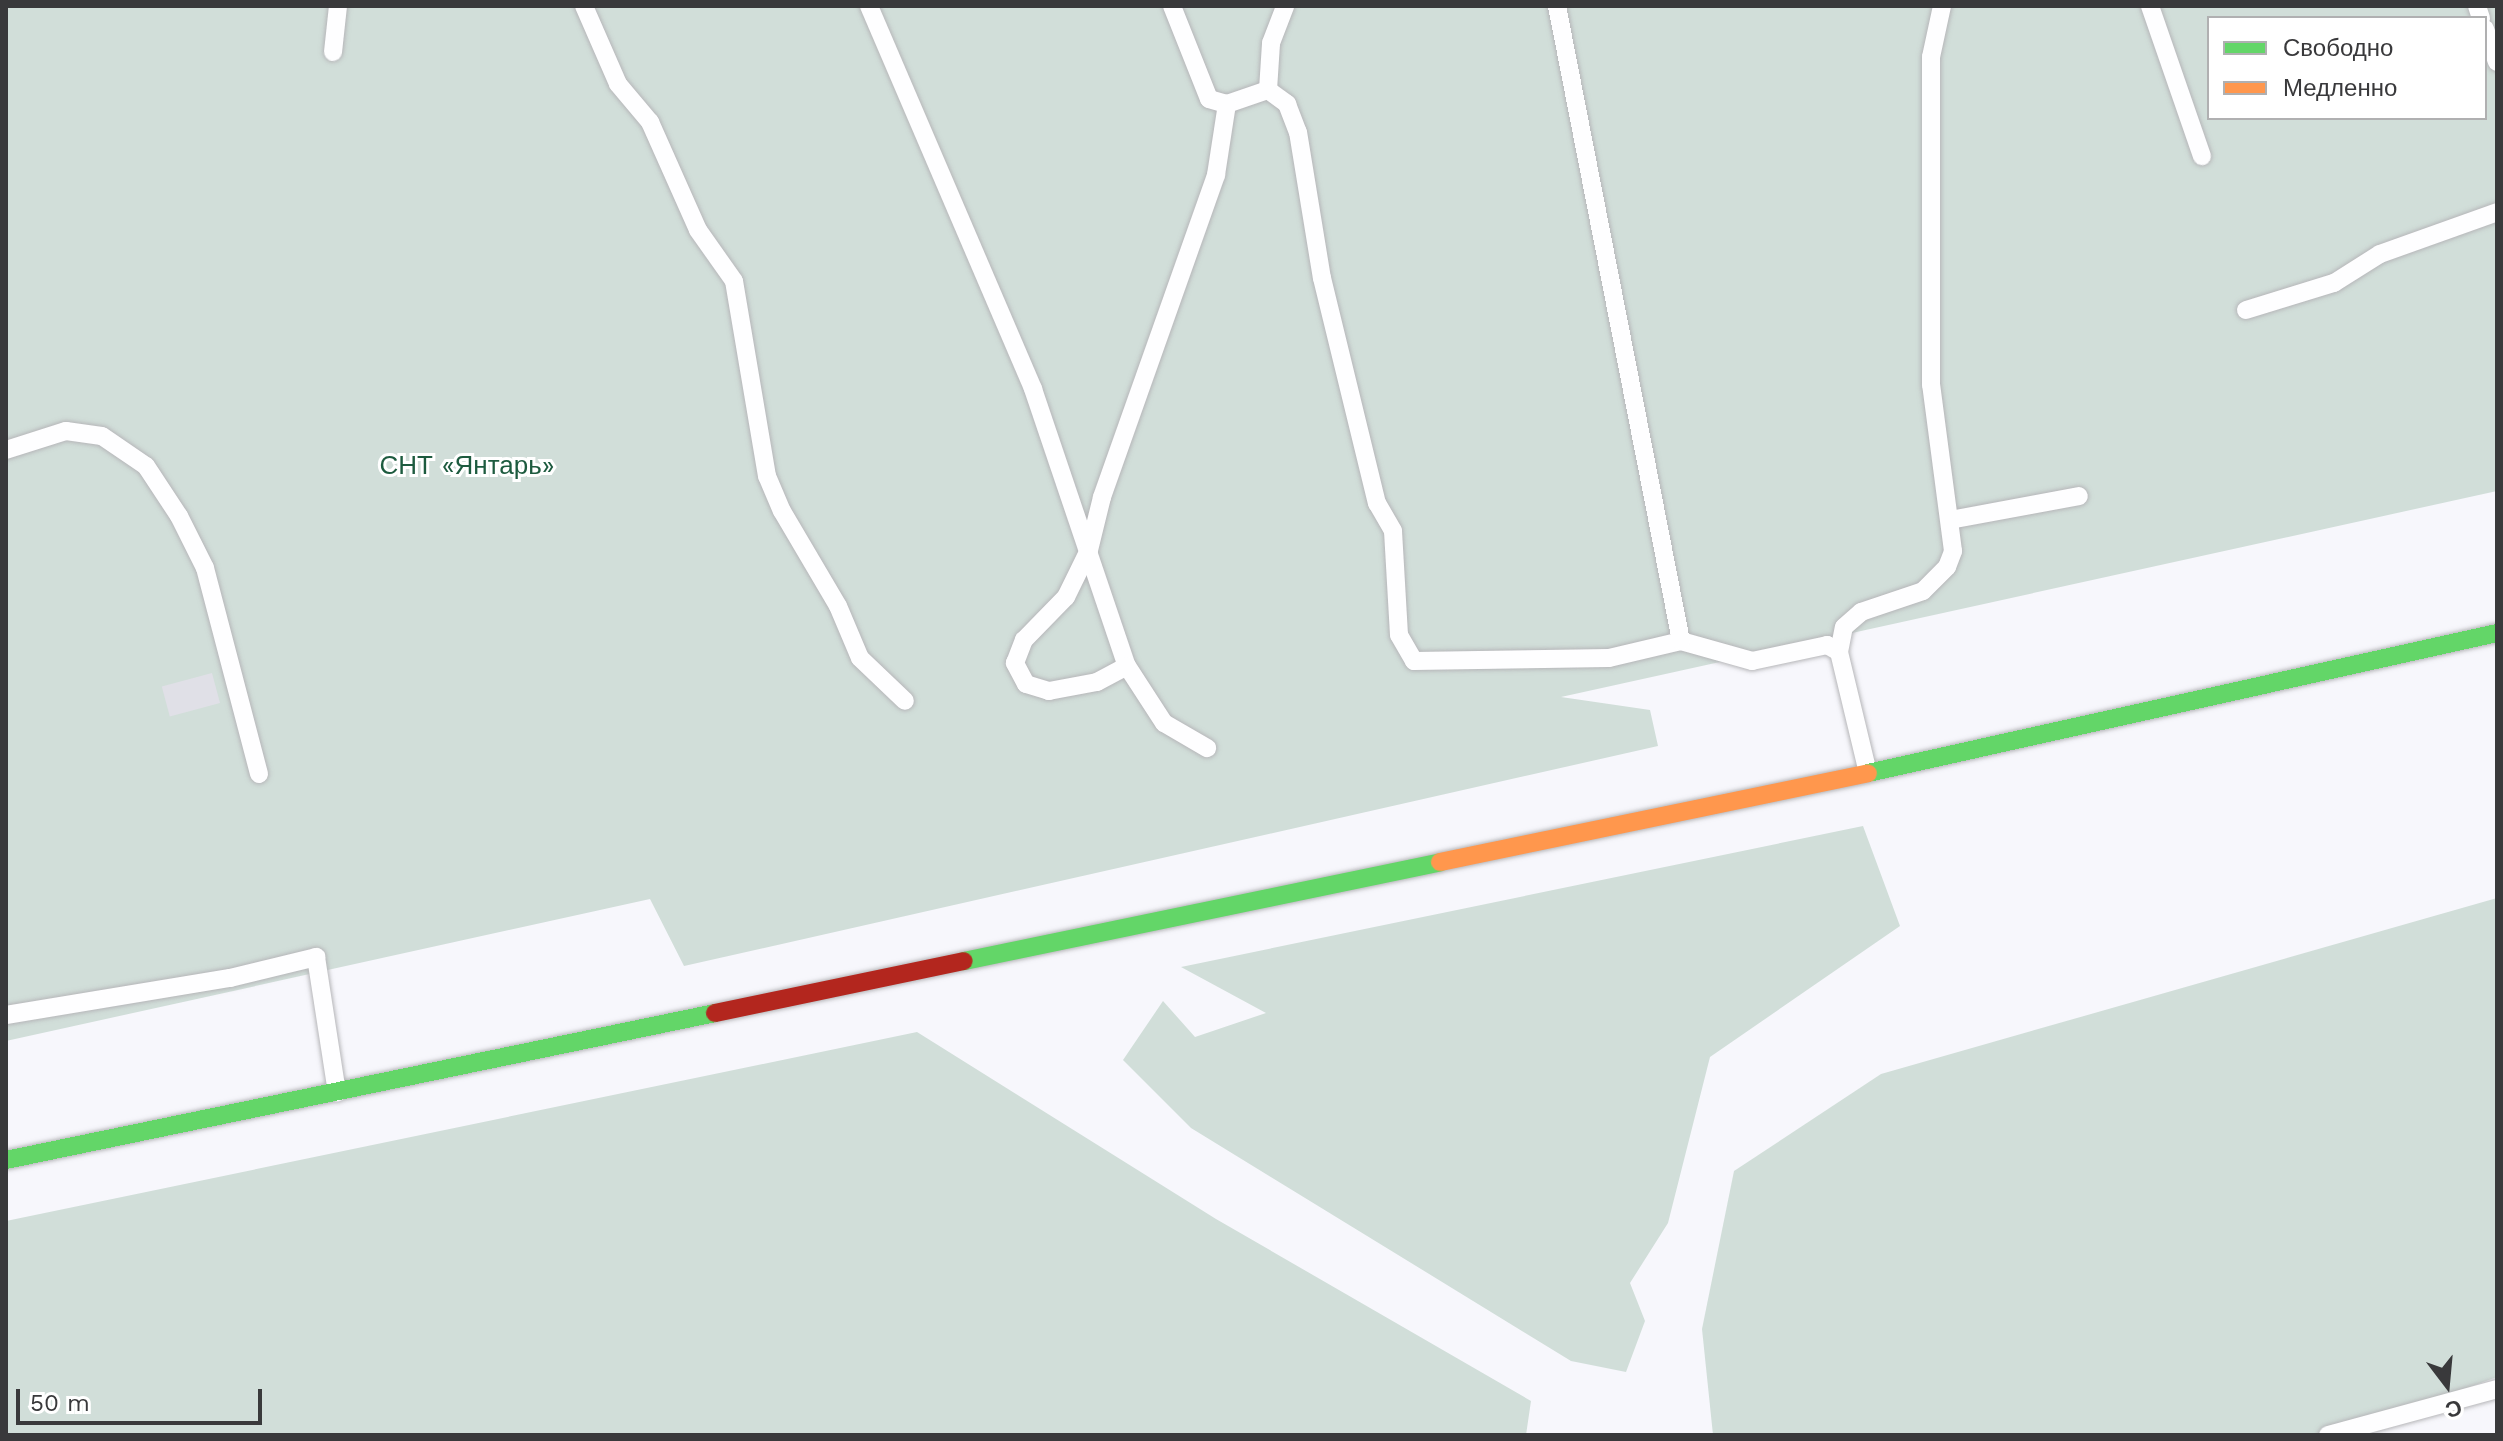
<!DOCTYPE html>
<meta charset="utf-8">
<style>
body{margin:0}
#map{position:relative;width:2503px;height:1441px;overflow:hidden;background:#f7f7fc;font-family:"Work Sans",sans-serif}
div>[style]{position:absolute}
[style*='--x']{left:calc(var(--x)*1px);top:calc(var(--y)*1px);width:calc(var(--w)*1px);rotate:calc(var(--a)*1deg)}
.green>*{inset:0;background:#d1ded9}
.building>*{inset:0;background:#e0e0e7;transform-origin:0 0}
.roads{filter:drop-shadow(0 0 2px #b6b6b9) drop-shadow(0 0 2px #b6b6b9)}
.lane>*{height:18px;margin:-9px;padding:0 9px;transform-origin:9px;border-radius:9px;background:#fefeff}
.fast>*{height:18px;margin:-9px;padding:0 9px;transform-origin:9px;border-radius:9px;background:#63d668}
.slow>*{height:18px;margin:-9px;padding:0 9px;transform-origin:9px;border-radius:9px;background:#ff974d}
.jam>*{height:18px;margin:-9px;padding:0 9px;transform-origin:9px;border-radius:9px;background:#b3261e}
span{translate:-50% -50%;white-space:nowrap;text-align:center;line-height:1.15;-webkit-text-stroke:6px #fff;paint-order:stroke}
.park-label{font-size:26px;color:#1d5b3f}
.frame{position:absolute;inset:0;border:8px solid #39393b;pointer-events:none}
.legend{position:absolute;left:2207px;top:16px;width:280px;height:104px;box-sizing:border-box;background:#fff;border:2px solid #b0b0b1;margin:0;padding:10px 14px;list-style:none;font-size:24px;color:#39393b}
.legend li{display:flex;align-items:center;gap:16px;height:40px}
.legend b{width:40px;border:2px solid #b0b0b1}
.north{position:absolute;left:2407px;top:1345px;width:80px;height:80px;-webkit-text-stroke:6px #fff;paint-order:stroke;rotate:164deg;font-size:22px;font-weight:700;line-height:32px;text-align:center;color:#39393b}
.north::after{content:'';display:block;margin:auto;width:28px;height:36px;background:#39393b;clip-path:polygon(50% 0,100% 100%,50% 72%,0 100%)}
.scale{position:absolute;left:16px;top:1389px;width:246px;height:36px;box-sizing:border-box;border:4px solid #39393b;border-top:0;padding-left:10px;font-size:24px;line-height:28px;white-space:nowrap;color:#39393b;-webkit-text-stroke:6px #fff;paint-order:stroke}
</style>
<div id="map">
<div class="green">
<div style="clip-path:polygon(evenodd,6px 6px,2497px 6px,2497px 491px,1561px 697px,1650px 710px,1658px 746px,684px 966px,650px 899px,6px 1041px,6px 6px,2209px 18px,2485px 18px,2485px 118px,2209px 118px,2209px 18px)"></div>
<div style="clip-path:polygon(1863px 826px,1900px 926px,1710px 1057px,1668px 1223px,1630px 1283px,1645px 1321px,1626px 1372px,1571px 1361px,1191px 1128px,1123px 1060px,1163px 1001px,1195px 1037px,1266px 1013px,1181px 967px)"></div>
<div style="clip-path:polygon(2497px 898px,2497px 1377px,2338px 1435px,1713px 1435px,1702px 1329px,1734px 1171px,1881px 1074px)"></div>
<div style="clip-path:polygon(917px 1032px,1216px 1219px,1531px 1401px,1526px 1435px,6px 1435px,6px 1221px)"></div>
</div>
<div class="building">
<div style="left:212px;top:673px;width:31px;height:52px;rotate:75deg"></div>
</div>
<div class="roads">
<div class="lane">
<div style="--x:584;--y:6;--w:85;--a:66.4"></div>
<div style="--x:618;--y:84;--w:50;--a:49.9"></div>
<div style="--x:650;--y:122;--w:118;--a:66"></div>
<div style="--x:698;--y:230;--w:62;--a:54.8"></div>
<div style="--x:734;--y:281;--w:198;--a:80.4"></div>
<div style="--x:767;--y:476;--w:38;--a:67"></div>
<div style="--x:782;--y:511;--w:110;--a:59.5"></div>
<div style="--x:838;--y:606;--w:56;--a:67.1"></div>
<div style="--x:860;--y:658;--w:62;--a:43.7"></div>
<div style="--x:869;--y:6;--w:417;--a:66.8"></div>
<div style="--x:1033;--y:389;--w:293;--a:71.3"></div>
<div style="--x:1127;--y:666;--w:68;--a:57"></div>
<div style="--x:1164;--y:723;--w:50;--a:30.2"></div>
<div style="--x:1172;--y:6;--w:100;--a:68.3"></div>
<div style="--x:1209;--y:99;--w:19;--a:16"></div>
<div style="--x:1227;--y:104;--w:43;--a:-18.9"></div>
<div style="--x:1268;--y:90;--w:24;--a:36"></div>
<div style="--x:1287;--y:104;--w:30;--a:69"></div>
<div style="--x:1298;--y:132;--w:148;--a:80.7"></div>
<div style="--x:1322;--y:278;--w:232;--a:76.3"></div>
<div style="--x:1377;--y:503;--w:32;--a:60"></div>
<div style="--x:1393;--y:531;--w:104;--a:86.7"></div>
<div style="--x:1399;--y:635;--w:30;--a:60"></div>
<div style="--x:1414;--y:661;--w:195;--a:-0.9"></div>
<div style="--x:1609;--y:658;--w:74;--a:-13.3"></div>
<div style="--x:1681;--y:641;--w:74;--a:15.7"></div>
<div style="--x:1752;--y:661;--w:77;--a:-12"></div>
<div style="--x:1827;--y:645;--w:14;--a:30"></div>
<div style="--x:1839;--y:652;--w:124;--a:76.5"></div>
<div style="--x:1557;--y:6;--w:647;--a:78.95"></div>
<div style="--x:2150;--y:6;--w:159;--a:70.9"></div>
<div style="--x:2477;--y:6;--w:13;--a:72"></div>
<div style="--x:2485;--y:29;--w:35;--a:70"></div>
<div style="--x:333;--y:52;--w:46;--a:-83.8"></div>
<div style="--x:1268;--y:90;--w:47;--a:-86.3"></div>
<div style="--x:1271;--y:43;--w:40;--a:-69"></div>
<div style="--x:2246;--y:310;--w:92;--a:-17.1"></div>
<div style="--x:2334;--y:283;--w:54;--a:-32.2"></div>
<div style="--x:2380;--y:254;--w:124;--a:-19.7"></div>
<div style="--x:6;--y:450;--w:63;--a:-17.6"></div>
<div style="--x:66;--y:431;--w:36;--a:8"></div>
<div style="--x:102;--y:436;--w:53;--a:34.3"></div>
<div style="--x:146;--y:466;--w:60;--a:56.6"></div>
<div style="--x:179;--y:516;--w:58;--a:63.4"></div>
<div style="--x:205;--y:568;--w:213;--a:75.3"></div>
<div style="--x:1950;--y:520;--w:131;--a:-10.5"></div>
<div style="--x:1839;--y:652;--w:25;--a:-79"></div>
<div style="--x:1844;--y:627;--w:23;--a:-41"></div>
<div style="--x:1861;--y:612;--w:65;--a:-18.7"></div>
<div style="--x:1923;--y:591;--w:34;--a:-45"></div>
<div style="--x:1947;--y:567;--w:17;--a:-69"></div>
<div style="--x:1953;--y:551;--w:167;--a:-97.5"></div>
<div style="--x:1931;--y:385;--w:328;--a:-90"></div>
<div style="--x:1931;--y:57;--w:52;--a:-77.8"></div>
<div style="--x:1127;--y:666;--w:34;--a:152"></div>
<div style="--x:1097;--y:682;--w:49;--a:169.4"></div>
<div style="--x:1049;--y:691;--w:24;--a:-163"></div>
<div style="--x:1026;--y:684;--w:24;--a:-118"></div>
<div style="--x:1015;--y:663;--w:25;--a:-69"></div>
<div style="--x:1024;--y:640;--w:60;--a:-45.7"></div>
<div style="--x:1066;--y:597;--w:52;--a:-63.9"></div>
<div style="--x:1089;--y:550;--w:55;--a:-76.2"></div>
<div style="--x:1102;--y:497;--w:342;--a:-70.5"></div>
<div style="--x:1216;--y:175;--w:72;--a:-81.2"></div>
<div style="--x:6;--y:1015;--w:227;--a:-9.4"></div>
<div style="--x:230;--y:978;--w:89;--a:-13.7"></div>
<div style="--x:316;--y:957;--w:137;--a:81.2"></div>
<div style="--x:2328;--y:1435;--w:175;--a:-15.2"></div>
</div>
<div class="fast">
<div style="--x:1868;--y:773;--w:644;--a:-12.55"></div>
<div style="--x:964;--y:961;--w:486;--a:-11.7"></div>
<div style="--x:6;--y:1160;--w:724;--a:-11.71"></div>
</div>
<div class="slow">
<div style="--x:1440;--y:862;--w:437;--a:-11.7"></div>
</div>
<div class="jam">
<div style="--x:715;--y:1013;--w:254;--a:-11.8"></div>
</div>
</div>
<div class="park-label">
<span style="left:467px;top:466px">СНТ «Янтарь»</span>
</div>
<div class="frame"></div>
<ul class="legend">
<li><b style="height:10px;background:#63d668"></b>Свободно</li>
<li><b style="height:10px;background:#ff974d"></b>Медленно</li>
</ul>
<div class="north">С</div>
<div class="scale">50 m</div>
</div>
